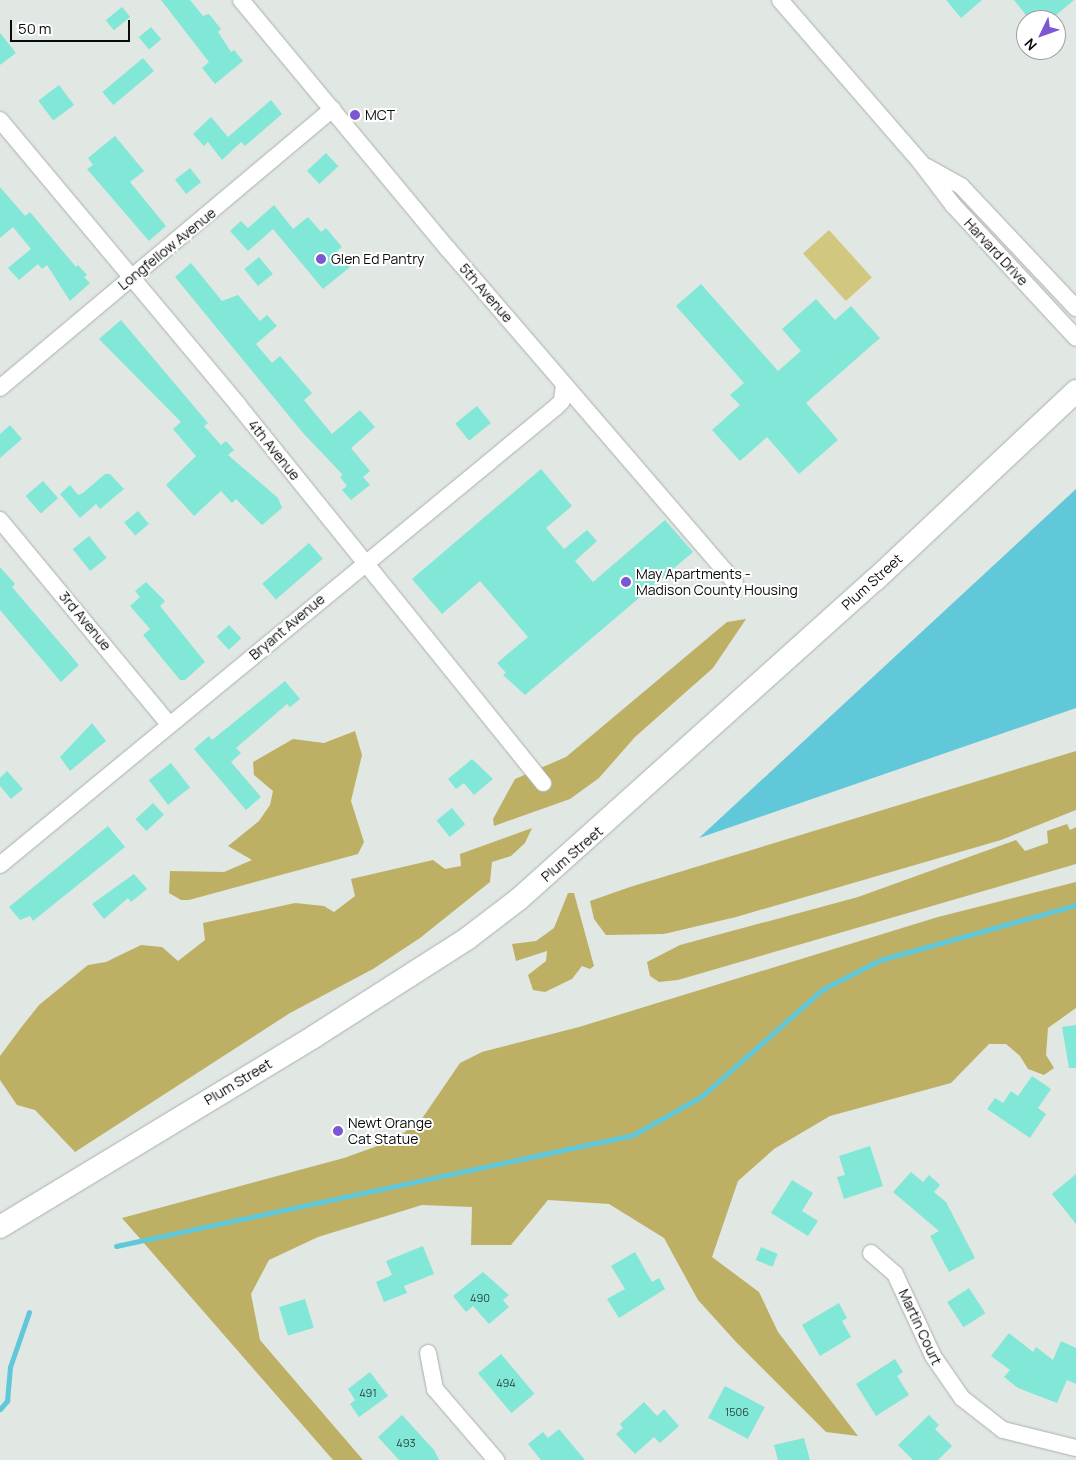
<!DOCTYPE html>
<style>
body{margin:0}
#map{position:relative;width:1076px;height:1460px;overflow:hidden;background:#e1e7e3;font-family:Manrope,sans-serif}
div>[style]{position:absolute}
[style*='--x']{left:calc(var(--x)*1px);top:calc(var(--y)*1px);width:calc(var(--w)*1px);rotate:calc(var(--a)*1deg)}
.green>*{inset:0;background:#d2c77e;transform-origin:0 0}
.forest>*{inset:0;background:#bdb064}
.water>*{inset:0;background:#60c8d9}
.stream>*{height:5px;margin:-2.5px;padding:0 2.5px;transform-origin:2.5px;border-radius:2.5px;background:#60c8d9}
.building>*{inset:0;background:#81e7d7;transform-origin:0 0}
.roads{filter:drop-shadow(0 0 1px #aab0ac) drop-shadow(0 0 1px #aab0ac)}
.minor>*{height:16px;margin:-8px;padding:0 8px;transform-origin:8px;border-radius:8px;background:#fff}
.secondary>*{height:22px;margin:-11px;padding:0 11px;transform-origin:11px;border-radius:11px;background:#fff}
.dots>*{width:14px;height:14px;translate:-50% -50%;box-sizing:border-box;border:2px solid #fff;border-radius:50%}
span{translate:-50% -50%;white-space:nowrap;text-align:center;line-height:1.15;-webkit-text-stroke:4px #fff;paint-order:stroke}
.number-label{font-size:11px;color:#28433e}
.number-label span{-webkit-text-stroke-width:0}
.poi-label{font-size:14px;color:#0a0c0b}
.left{translate:0 -50%;text-align:left}
.street-label{font-size:14px;color:#0a0c0b}
.north{position:absolute;left:1016px;top:10px;width:50px;height:50px;box-sizing:border-box;background:#fff;border:1px solid #9d9e9d;border-radius:50%;rotate:228deg;font-size:14px;font-weight:700;line-height:20px;text-align:center;color:#0a0c0b}
.north::after{content:'';display:block;margin:auto;width:18px;height:22px;background:#7b57d1;clip-path:polygon(50% 0,100% 100%,50% 72%,0 100%)}
.scale{position:absolute;left:10px;top:20px;width:120px;height:22px;box-sizing:border-box;border:2px solid #0a0c0b;border-top:0;padding-left:6px;font-size:15px;line-height:18px;white-space:nowrap;color:#0a0c0b;-webkit-text-stroke:4px #fff;paint-order:stroke}
</style>
<div id="map">
<div class="green">
<div style="left:829px;top:230px;width:64px;height:35px;rotate:48deg"></div>
</div>
<div class="forest">
<div style="clip-path:polygon(746px 619px,713px 668px,635px 737px,599px 778px,570px 799px,494px 826px,493px 819px,515px 779px,566px 757px,727px 622px)"></div>
<div style="clip-path:polygon(355px 731px,362px 755px,351px 801px,364px 842px,358px 854px,189px 900px,181px 900px,169px 893px,170px 871px,224px 872px,252px 860px,228px 846px,259px 821px,270px 805px,273px 791px,254px 775px,253px 762px,293px 739px,324px 743px)"></div>
<div style="clip-path:polygon(1076px 751px,1076px 810px,1001px 840px,736px 917px,664px 934px,606px 935px,594px 919px,590px 901px,630px 887px)"></div>
<div style="clip-path:polygon(1067px 824px,1070px 830px,1076px 827px,1076px 864px,678px 980px,659px 982px,650px 976px,647px 962px,680px 945px,858px 897px,1016px 840px,1025px 851px,1048px 843px,1047px 831px)"></div>
<div style="clip-path:polygon(532px 828px,525px 843px,511px 856px,492px 862px,490px 882px,420px 938px,373px 969px,290px 1013px,75px 1152px,35px 1110px,17px 1105px,0 1080px,0 1056px,20px 1029px,39px 1005px,88px 965px,106px 962px,141px 945px,162px 947px,178px 961px,205px 940px,203px 923px,295px 903px,324px 906px,334px 912px,355px 896px,351px 879px,433px 860px,445px 869px,461px 866px,460px 854px)"></div>
<div style="clip-path:polygon(1076px 882px,1076px 1008px,1048px 1028px,1046px 1055px,1054px 1068px,1044px 1075px,1028px 1069px,1020px 1056px,1006px 1044px,989px 1044px,951px 1083px,830px 1116px,774px 1149px,738px 1181px,712px 1257px,759px 1292px,778px 1332px,858px 1436px,826px 1432px,737px 1343px,698px 1300px,664px 1238px,609px 1204px,548px 1200px,511px 1245px,471px 1245px,472px 1207px,422px 1205px,318px 1237px,269px 1260px,251px 1294px,260px 1340px,363px 1460px,333px 1460px,122px 1218px,344px 1158px,394px 1140px,421px 1120px,460px 1063px,482px 1052px,579px 1027px,938px 917px)"></div>
<div style="clip-path:polygon(568px 893px,574px 893px,594px 966px,590px 969px,582px 966px,572px 979px,545px 992px,533px 990px,528px 975px,546px 961px,547px 951px,516px 961px,512px 944px,536px 941px,554px 928px)"></div>
</div>
<div class="water">
<div style="clip-path:polygon(1076px 489px,1076px 708px,699px 838px)"></div>
</div>
<div class="stream">
<div style="--x:116;--y:1246;--w:529;--a:-12.12"></div>
<div style="--x:633;--y:1135;--w:79;--a:-29.5"></div>
<div style="--x:702;--y:1096;--w:162;--a:-41.5"></div>
<div style="--x:823;--y:989;--w:64;--a:-27"></div>
<div style="--x:880;--y:960;--w:204;--a:-15.7"></div>
<div style="--x:0;--y:1409;--w:11;--a:-49"></div>
<div style="--x:7;--y:1401;--w:34;--a:-85"></div>
<div style="--x:10;--y:1367;--w:58;--a:-70.9"></div>
</div>
<div class="building">
<div style="clip-path:polygon(161px 0,190px 0,203px 16px,209px 14px,221px 29px,218px 32px,231px 52px,234px 50px,243px 61px,215px 84px,202px 68px,209px 62px)"></div>
<div style="clip-path:polygon(946px 0,982px 0,961px 18px)"></div>
<div style="clip-path:polygon(1014px 0,1074px 0,1050px 20px,1030px 20px)"></div>
<div style="left:122px;top:7px;width:13px;height:21px;rotate:51deg"></div>
<div style="left:151px;top:27px;width:16px;height:16px;rotate:50deg"></div>
<div style="clip-path:polygon(0 33px,16px 53px,0 65px)"></div>
<div style="left:143px;top:58px;width:17px;height:53px;rotate:50deg"></div>
<div style="left:59px;top:85px;width:25px;height:26px;rotate:53deg"></div>
<div style="clip-path:polygon(271px 100px,282px 114px,245px 146px,241px 142px,222px 160px,208px 142px,204px 146px,193px 134px,211px 117px,228px 137px)"></div>
<div style="clip-path:polygon(115px 136px,144px 171px,130px 182px,166px 226px,149px 241px,87px 169px,93px 165px,88px 158px)"></div>
<div style="left:326px;top:153px;width:18px;height:26px;rotate:47deg"></div>
<div style="left:190px;top:168px;width:18px;height:19px;rotate:52deg"></div>
<div style="clip-path:polygon(0 187px,25px 216px,30px 212px,76px 267px,78px 265px,87px 275px,84px 277px,90px 283px,70px 301px,47px 265px,42px 269px,38px 264px,19px 280px,8px 268px,31px 249px,13px 227px,0 238px)"></div>
<div style="clip-path:polygon(274px 205px,293px 229px,308px 217px,321px 232px,326px 228px,342px 247px,337px 251px,350px 267px,323px 289px,273px 229px,248px 251px,230px 231px,241px 221px,248px 228px)"></div>
<div style="left:259px;top:257px;width:22px;height:19px;rotate:51deg"></div>
<div style="clip-path:polygon(191px 263px,222px 301px,238px 295px,260px 321px,267px 315px,277px 326px,256px 344px,272px 363px,280px 356px,312px 393px,304px 400px,332px 434px,360px 410px,375px 427px,351px 448px,370px 471px,363px 477px,370px 485px,351px 500px,342px 490px,347px 486px,340px 477px,343px 475px,303px 433px,175px 277px)"></div>
<div style="clip-path:polygon(701px 284px,778px 371px,801px 351px,782px 329px,816px 299px,835px 320px,851px 306px,880px 338px,806px 403px,838px 440px,799px 474px,767px 437px,740px 461px,712px 430px,740px 405px,730px 395px,744px 383px,676px 306px)"></div>
<div style="clip-path:polygon(121px 320px,208px 423px,204px 426px,221px 445px,226px 441px,234px 450px,228px 455px,278px 498px,282px 508px,262px 525px,236px 499px,232px 503px,221px 491px,194px 516px,166px 485px,196px 456px,173px 429px,181px 422px,99px 339px)"></div>
<div style="left:477px;top:406px;width:22px;height:28px;rotate:51deg"></div>
<div style="clip-path:polygon(10px 425px,22px 439px,0 458px,0 434px)"></div>
<div style="clip-path:polygon(541px 469px,572px 506px,546px 528px,564px 549px,587px 530px,597px 541px,575px 561px,593px 582px,665px 520px,693px 552px,525px 695px,503px 675px,506px 673px,497px 663px,528px 637px,480px 581px,442px 614px,412px 579px)"></div>
<div style="clip-path:polygon(105px 474px,110px 474px,124px 489px,100px 509px,96px 504px,80px 518px,60px 494px,70px 485px,78px 495px,83px 493px)"></div>
<div style="left:43px;top:481px;width:23px;height:23px;rotate:49deg"></div>
<div style="left:138px;top:511px;width:17px;height:18px;rotate:50deg"></div>
<div style="left:89px;top:536px;width:28px;height:21px;rotate:51deg"></div>
<div style="left:309px;top:543px;width:21px;height:62px;rotate:49deg"></div>
<div style="clip-path:polygon(0 567px,15px 584px,12px 587px,79px 665px,61px 682px,0 610px)"></div>
<div style="clip-path:polygon(146px 582px,165px 601px,160px 606px,205px 662px,185px 680px,180px 680px,143px 635px,150px 629px,130px 606px,140px 597px,135px 591px)"></div>
<div style="left:229px;top:625px;width:18px;height:17px;rotate:47deg"></div>
<div style="clip-path:polygon(285px 681px,300px 699px,290px 707px,287px 704px,236px 748px,241px 753px,231px 762px,261px 797px,246px 810px,194px 749px,209px 736px,212px 740px)"></div>
<div style="clip-path:polygon(92px 723px,106px 741px,70px 771px,60px 757px)"></div>
<div style="clip-path:polygon(472px 759px,493px 779px,474px 795px,464px 783px,456px 789px,448px 779px)"></div>
<div style="left:171px;top:763px;width:31px;height:28px;rotate:52deg"></div>
<div style="clip-path:polygon(7px 771px,23px 789px,11px 799px,0 786px,0 778px)"></div>
<div style="left:153px;top:803px;width:16px;height:24px;rotate:47deg"></div>
<div style="left:452px;top:808px;width:21px;height:20px;rotate:51deg"></div>
<div style="clip-path:polygon(108px 826px,125px 847px,33px 921px,30px 916px,20px 920px,9px 907px)"></div>
<div style="clip-path:polygon(134px 874px,147px 889px,131px 902px,128px 898px,104px 919px,92px 904px)"></div>
<div style="clip-path:polygon(1076px 1025px,1076px 1068px,1069px 1068px,1062px 1027px)"></div>
<div style="clip-path:polygon(1032px 1076px,1051px 1089px,1038px 1108px,1046px 1114px,1030px 1138px,987px 1109px,995px 1098px,1003px 1103px,1011px 1091px,1018px 1096px)"></div>
<div style="clip-path:polygon(870px 1146px,883px 1186px,844px 1199px,837px 1177px,845px 1175px,839px 1156px)"></div>
<div style="clip-path:polygon(911px 1172px,923px 1182px,929px 1175px,940px 1185px,934px 1192px,946px 1202px,975px 1258px,949px 1272px,930px 1236px,939px 1231px,893px 1192px)"></div>
<div style="clip-path:polygon(1076px 1174px,1076px 1224px,1052px 1194px)"></div>
<div style="clip-path:polygon(792px 1180px,813px 1193px,802px 1211px,818px 1221px,808px 1236px,771px 1213px)"></div>
<div style="clip-path:polygon(423px 1246px,434px 1274px,404px 1286px,407px 1293px,384px 1302px,376px 1282px,392px 1275px,386px 1261px)"></div>
<div style="left:761px;top:1247px;width:18px;height:14px;rotate:22deg"></div>
<div style="clip-path:polygon(635px 1252px,652px 1282px,659px 1278px,665px 1289px,619px 1318px,607px 1299px,625px 1289px,611px 1266px)"></div>
<div style="clip-path:polygon(483px 1272px,509px 1295px,503px 1300px,509px 1307px,489px 1324px,473px 1306px,466px 1312px,453px 1296px)"></div>
<div style="left:969px;top:1288px;width:30px;height:26px;rotate:57deg"></div>
<div style="left:305px;top:1299px;width:30px;height:27px;rotate:73deg"></div>
<div style="clip-path:polygon(839px 1303px,847px 1318px,842px 1321px,851px 1337px,820px 1356px,802px 1325px)"></div>
<div style="clip-path:polygon(1009px 1333px,1033px 1352px,1036px 1347px,1053px 1360px,1061px 1341px,1076px 1348px,1076px 1384px,1067px 1380px,1057px 1403px,1018px 1388px,1004px 1377px,1010px 1370px,991px 1356px)"></div>
<div style="left:501px;top:1354px;width:52px;height:30px;rotate:50deg"></div>
<div style="clip-path:polygon(895px 1359px,903px 1372px,897px 1376px,909px 1395px,876px 1416px,856px 1384px)"></div>
<div style="clip-path:polygon(370px 1372px,388px 1396px,359px 1417px,350px 1404px,355px 1400px,348px 1389px)"></div>
<div style="left:725px;top:1386px;width:45px;height:36px;rotate:28deg"></div>
<div style="clip-path:polygon(644px 1402px,657px 1416px,664px 1409px,679px 1426px,660px 1443px,654px 1437px,635px 1454px,616px 1434px,623px 1428px,620px 1424px)"></div>
<div style="clip-path:polygon(402px 1415px,434px 1450px,439px 1460px,399px 1460px,378px 1437px)"></div>
<div style="clip-path:polygon(929px 1415px,939px 1425px,935px 1429px,952px 1446px,938px 1460px,913px 1460px,898px 1445px)"></div>
<div style="clip-path:polygon(559px 1429px,585px 1460px,541px 1460px,528px 1444px,543px 1432px,548px 1438px)"></div>
<div style="clip-path:polygon(804px 1438px,810px 1460px,778px 1460px,774px 1445px)"></div>
</div>
<div class="roads">
<div class="minor">
<div style="--x:241;--y:0;--w:324;--a:50.3"></div>
<div style="--x:448;--y:249;--w:440;--a:49.3"></div>
<div style="--x:780;--y:0;--w:216;--a:49.1"></div>
<div style="--x:921;--y:163;--w:53;--a:52.7"></div>
<div style="--x:953;--y:205;--w:181;--a:47.2"></div>
<div style="--x:0;--y:120;--w:371;--a:50.1"></div>
<div style="--x:238;--y:405;--w:486;--a:51.1"></div>
<div style="--x:927;--y:167;--w:39;--a:29"></div>
<div style="--x:961;--y:186;--w:168;--a:46.7"></div>
<div style="--x:0;--y:388;--w:434;--a:-40"></div>
<div style="--x:0;--y:520;--w:265;--a:50.4"></div>
<div style="--x:0;--y:865;--w:720;--a:-39.48"></div>
<div style="--x:556;--y:407;--w:8;--a:-45"></div>
<div style="--x:562;--y:401;--w:16;--a:-83"></div>
<div style="--x:871;--y:1253;--w:32;--a:41"></div>
<div style="--x:895;--y:1274;--w:90;--a:65.1"></div>
<div style="--x:933;--y:1356;--w:51;--a:55.4"></div>
<div style="--x:962;--y:1398;--w:52;--a:38"></div>
<div style="--x:1003;--y:1430;--w:75;--a:13.9"></div>
<div style="--x:428;--y:1353;--w:37;--a:79"></div>
<div style="--x:435;--y:1389;--w:94;--a:49.3"></div>
</div>
<div class="secondary">
<div style="--x:0;--y:1227;--w:368;--a:-31.2"></div>
<div style="--x:315;--y:1036;--w:182;--a:-32.6"></div>
<div style="--x:468;--y:938;--w:64;--a:-37.4"></div>
<div style="--x:519;--y:899;--w:478;--a:-41.9"></div>
<div style="--x:875;--y:580;--w:276;--a:-43.2"></div>
</div>
</div>
<div class="dots">
<div style="left:355px;top:115px;background:#7b57d1"></div>
<div style="left:321px;top:259px;background:#7b57d1"></div>
<div style="left:626px;top:582px;background:#7b57d1"></div>
<div style="left:338px;top:1131px;background:#7b57d1"></div>
</div>
<div class="number-label">
<span style="left:480px;top:1298px">490</span>
<span style="left:506px;top:1383px">494</span>
<span style="left:368px;top:1393px">491</span>
<span style="left:737px;top:1412px">1506</span>
<span style="left:406px;top:1443px">493</span>
</div>
<div class="poi-label">
<span class="left" style="left:365px;top:115px">MCT</span>
<span class="left" style="left:331px;top:259px">Glen Ed Pantry</span>
<span class="left" style="left:636px;top:582px">May Apartments -<br>Madison County Housing</span>
<span class="left" style="left:348px;top:1131px">Newt Orange<br>Cat Statue</span>
</div>
<div class="street-label">
<span style="left:167px;top:249px;rotate:-39deg">Longfellow Avenue</span>
<span style="left:996px;top:252px;rotate:47deg">Harvard Drive</span>
<span style="left:486px;top:293px;rotate:49deg">5th Avenue</span>
<span style="left:274px;top:450px;rotate:51deg">4th Avenue</span>
<span style="left:872px;top:582px;rotate:-42deg">Plum Street</span>
<span style="left:85px;top:621px;rotate:50deg">3rd Avenue</span>
<span style="left:287px;top:627px;rotate:-40deg">Bryant Avenue</span>
<span style="left:572px;top:854px;rotate:-41deg">Plum Street</span>
<span style="left:238px;top:1082px;rotate:-31deg">Plum Street</span>
<span style="left:920px;top:1327px;rotate:65deg">Martin Court</span>
</div>
<div class="north">N</div>
<div class="scale">50 m</div>
</div>
